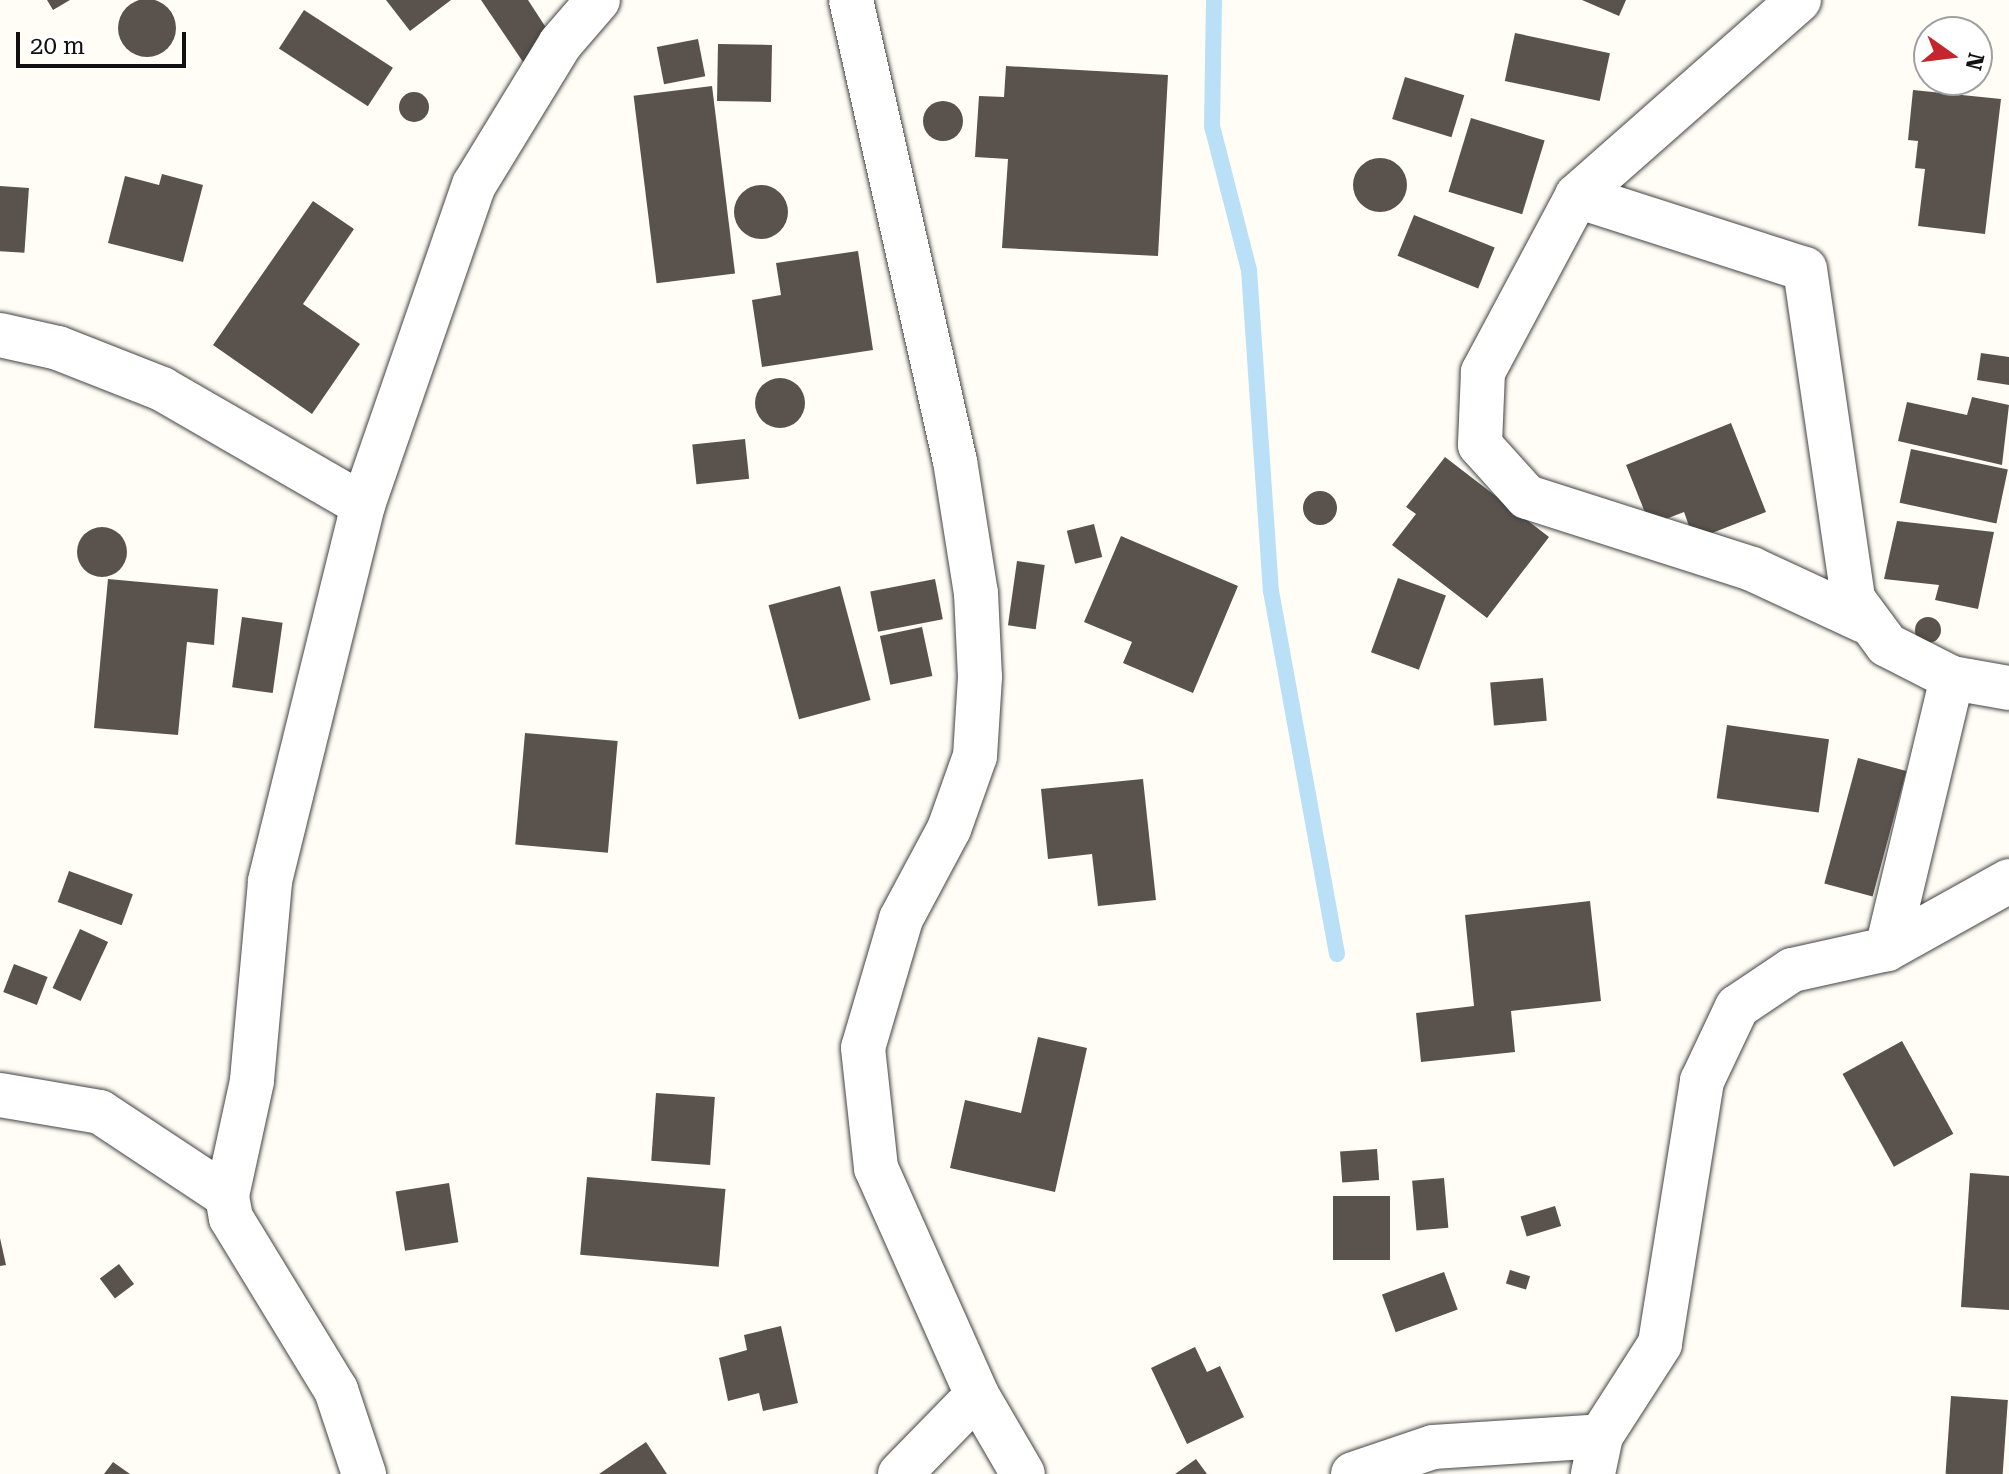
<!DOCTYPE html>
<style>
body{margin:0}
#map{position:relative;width:2009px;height:1474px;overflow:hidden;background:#fffdf5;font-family:"Roboto Serif",serif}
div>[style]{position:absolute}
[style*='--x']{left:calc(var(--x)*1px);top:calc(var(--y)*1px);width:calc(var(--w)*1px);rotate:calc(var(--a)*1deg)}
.stream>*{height:16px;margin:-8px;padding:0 8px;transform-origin:8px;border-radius:8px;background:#b9e0f7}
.building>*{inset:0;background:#5a524d;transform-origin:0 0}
.round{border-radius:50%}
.roads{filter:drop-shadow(0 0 2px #444) drop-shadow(0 0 2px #444)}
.street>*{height:44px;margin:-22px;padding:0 22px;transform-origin:22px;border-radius:22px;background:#fff}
span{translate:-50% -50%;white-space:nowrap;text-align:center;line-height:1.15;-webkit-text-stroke:8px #fff;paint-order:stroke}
.north{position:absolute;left:1913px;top:16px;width:80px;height:80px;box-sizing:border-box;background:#fff;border:2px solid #a0a0a0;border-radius:50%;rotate:104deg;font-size:22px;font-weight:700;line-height:32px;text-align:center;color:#111}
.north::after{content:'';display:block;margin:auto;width:28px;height:36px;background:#c4262e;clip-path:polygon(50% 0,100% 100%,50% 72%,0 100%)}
.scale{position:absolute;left:16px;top:32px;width:170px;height:36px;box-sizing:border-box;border:4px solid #111;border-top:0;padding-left:10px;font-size:24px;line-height:28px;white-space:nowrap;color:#111;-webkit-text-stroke:6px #fff;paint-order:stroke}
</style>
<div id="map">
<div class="stream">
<div style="--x:1214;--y:0;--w:126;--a:90.9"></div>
<div style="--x:1212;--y:126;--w:149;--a:75.6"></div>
<div style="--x:1249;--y:270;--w:322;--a:86.1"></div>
<div style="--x:1271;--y:591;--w:369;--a:79.7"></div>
</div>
<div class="building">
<div class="round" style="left:118px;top:-1px;width:58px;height:58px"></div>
<div style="clip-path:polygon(47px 0,70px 0,53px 10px)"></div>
<div style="clip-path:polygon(386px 0,451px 0,410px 31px)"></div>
<div style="clip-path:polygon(481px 0,528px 0,554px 40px,523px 62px)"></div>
<div style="clip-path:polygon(1582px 0,1626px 0,1619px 16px)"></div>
<div style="left:304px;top:10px;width:106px;height:46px;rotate:33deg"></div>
<div style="left:1515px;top:33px;width:97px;height:49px;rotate:12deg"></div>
<div style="left:698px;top:39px;width:38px;height:42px;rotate:79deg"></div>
<div style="left:718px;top:44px;width:54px;height:57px;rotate:1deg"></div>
<div style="clip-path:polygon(1006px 66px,1168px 75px,1158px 256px,1002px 248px,1008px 159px,975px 157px,979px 96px,1004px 97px)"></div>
<div style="left:1405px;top:77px;width:62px;height:44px;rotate:17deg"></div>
<div style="left:712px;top:86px;width:189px;height:79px;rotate:83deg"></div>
<div style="clip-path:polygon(1913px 90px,2001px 99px,1985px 234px,1918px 226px,1925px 169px,1915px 168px,1918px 141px,1908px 140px)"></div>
<div class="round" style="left:399px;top:92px;width:30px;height:30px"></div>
<div class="round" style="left:923px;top:101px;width:40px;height:40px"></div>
<div style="left:1471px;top:118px;width:77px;height:77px;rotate:17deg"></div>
<div class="round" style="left:1353px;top:158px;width:54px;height:54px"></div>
<div style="clip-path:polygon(162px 174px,203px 185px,183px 262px,108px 243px,125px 176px,159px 185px)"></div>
<div class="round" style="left:734px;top:185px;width:54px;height:54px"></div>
<div style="left:0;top:186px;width:29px;height:65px;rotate:4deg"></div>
<div style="clip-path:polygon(313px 201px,354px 229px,303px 304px,360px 344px,312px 414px,213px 345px)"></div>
<div style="left:1414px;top:215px;width:87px;height:44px;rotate:22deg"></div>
<div style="clip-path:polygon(858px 251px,873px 350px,762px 367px,752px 300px,781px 295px,776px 263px)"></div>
<div style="clip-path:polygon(1981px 353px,2009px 357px,2009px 385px,1977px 380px)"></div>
<div class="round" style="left:755px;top:378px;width:50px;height:50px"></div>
<div style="clip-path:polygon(1972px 397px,2009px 405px,2002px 465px,1898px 441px,1907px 402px,1967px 415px)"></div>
<div style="clip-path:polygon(1731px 423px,1766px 512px,1694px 540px,1684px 512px,1650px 525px,1626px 465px)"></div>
<div style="left:745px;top:439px;width:40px;height:53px;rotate:84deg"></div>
<div style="left:1911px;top:449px;width:99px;height:55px;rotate:12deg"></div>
<div style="clip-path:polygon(1445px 457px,1549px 537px,1487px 618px,1392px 545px,1416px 514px,1406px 507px)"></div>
<div class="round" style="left:1303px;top:491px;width:34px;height:34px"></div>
<div style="clip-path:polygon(1897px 521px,1994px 532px,1978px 609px,1935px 600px,1939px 585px,1884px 579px)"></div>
<div style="left:1094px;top:524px;width:34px;height:28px;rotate:76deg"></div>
<div class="round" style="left:77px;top:527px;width:50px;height:50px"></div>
<div style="clip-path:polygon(1121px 536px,1238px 586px,1193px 693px,1123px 663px,1132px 642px,1084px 622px)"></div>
<div style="left:1017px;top:561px;width:28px;height:65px;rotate:8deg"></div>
<div style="left:1398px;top:578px;width:51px;height:79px;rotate:20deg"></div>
<div style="clip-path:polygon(108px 579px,218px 589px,214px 645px,187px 642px,178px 735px,94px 728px)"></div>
<div style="left:935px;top:579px;width:41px;height:66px;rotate:79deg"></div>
<div style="left:840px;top:586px;width:118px;height:74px;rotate:75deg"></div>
<div class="round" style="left:1915px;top:617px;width:26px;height:26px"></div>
<div style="left:242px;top:617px;width:41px;height:71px;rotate:8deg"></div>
<div style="left:922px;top:627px;width:50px;height:43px;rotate:78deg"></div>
<div style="left:1543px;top:678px;width:43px;height:53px;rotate:85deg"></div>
<div style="left:1727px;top:725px;width:103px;height:74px;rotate:8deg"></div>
<div style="left:525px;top:733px;width:93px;height:112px;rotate:5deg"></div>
<div style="left:1858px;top:758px;width:50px;height:130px;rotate:15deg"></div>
<div style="clip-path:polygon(1143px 779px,1156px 900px,1098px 906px,1092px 854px,1048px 859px,1041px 789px)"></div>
<div style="left:69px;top:871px;width:68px;height:33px;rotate:20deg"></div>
<div style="clip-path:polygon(1590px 901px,1601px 1001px,1511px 1011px,1515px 1052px,1421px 1062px,1416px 1013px,1474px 1006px,1465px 915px)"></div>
<div style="left:80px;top:929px;width:31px;height:65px;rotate:25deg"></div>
<div style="left:14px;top:964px;width:36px;height:30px;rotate:21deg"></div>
<div style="clip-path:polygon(1038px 1037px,1087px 1048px,1055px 1192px,950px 1168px,965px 1100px,1021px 1113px)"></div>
<div style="left:1902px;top:1041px;width:106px;height:68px;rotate:61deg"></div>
<div style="left:656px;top:1093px;width:59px;height:68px;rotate:4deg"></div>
<div style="left:1377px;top:1149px;width:31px;height:37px;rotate:86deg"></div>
<div style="clip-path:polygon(1970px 1173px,2009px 1176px,2009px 1310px,1961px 1307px)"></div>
<div style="left:587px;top:1177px;width:139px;height:78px;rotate:5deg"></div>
<div style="left:1444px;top:1178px;width:50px;height:32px;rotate:85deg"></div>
<div style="left:449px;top:1183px;width:60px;height:54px;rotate:81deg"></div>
<div style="left:1333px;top:1196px;width:57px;height:64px"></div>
<div style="left:1555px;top:1206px;width:21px;height:36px;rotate:73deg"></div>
<div style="clip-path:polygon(0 1238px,6px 1265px,0 1266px)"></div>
<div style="left:119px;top:1264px;width:25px;height:24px;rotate:53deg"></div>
<div style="left:1510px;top:1270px;width:21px;height:14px;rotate:17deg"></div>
<div style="left:1444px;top:1272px;width:40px;height:66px;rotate:70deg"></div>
<div style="clip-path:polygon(781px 1326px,798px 1403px,763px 1411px,759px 1393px,728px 1401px,719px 1358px,747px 1350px,744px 1335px)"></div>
<div style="clip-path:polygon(1195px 1347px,1207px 1372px,1220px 1366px,1244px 1417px,1187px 1444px,1151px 1368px)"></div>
<div style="left:1951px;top:1396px;width:57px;height:78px;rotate:4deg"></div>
<div style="clip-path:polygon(646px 1442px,667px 1474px,599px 1474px)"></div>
<div style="clip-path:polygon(1196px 1459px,1207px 1474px,1175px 1474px)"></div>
<div style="clip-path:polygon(113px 1462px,130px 1474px,104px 1474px)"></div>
</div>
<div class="roads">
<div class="street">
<div style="--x:851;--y:0;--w:473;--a:77.3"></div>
<div style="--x:955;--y:461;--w:134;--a:81"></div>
<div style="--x:976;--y:593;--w:84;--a:87.3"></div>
<div style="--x:980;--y:677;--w:79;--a:93.6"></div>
<div style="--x:975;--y:756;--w:77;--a:109.6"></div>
<div style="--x:949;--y:829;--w:102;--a:118.1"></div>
<div style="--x:901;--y:919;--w:134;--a:106.4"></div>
<div style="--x:863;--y:1048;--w:121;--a:83.8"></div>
<div style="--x:876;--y:1168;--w:248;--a:66"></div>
<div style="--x:977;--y:1395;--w:91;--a:59.8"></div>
<div style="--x:1799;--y:0;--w:296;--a:138.6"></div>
<div style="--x:1577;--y:196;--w:200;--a:118.1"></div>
<div style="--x:1483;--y:372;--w:73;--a:92.4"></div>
<div style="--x:1480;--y:445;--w:70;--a:47.9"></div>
<div style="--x:1527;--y:497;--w:236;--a:17.7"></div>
<div style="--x:1752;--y:569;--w:123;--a:24.9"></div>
<div style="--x:1577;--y:196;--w:239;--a:17.8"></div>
<div style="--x:1805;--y:269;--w:333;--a:81.7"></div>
<div style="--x:1853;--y:599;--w:57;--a:53.5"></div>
<div style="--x:1887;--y:645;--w:73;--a:26.9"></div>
<div style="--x:1952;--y:678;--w:279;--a:103.5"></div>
<div style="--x:1887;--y:949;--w:97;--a:167.5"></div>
<div style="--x:1792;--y:970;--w:66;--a:146.1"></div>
<div style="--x:1737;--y:1007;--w:82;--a:115.3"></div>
<div style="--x:1702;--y:1081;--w:266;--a:99.1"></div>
<div style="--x:1660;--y:1344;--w:109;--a:122.7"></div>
<div style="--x:1601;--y:1436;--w:39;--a:102"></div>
<div style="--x:0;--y:335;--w:59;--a:12.6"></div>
<div style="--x:58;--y:348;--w:112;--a:21.5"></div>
<div style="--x:162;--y:389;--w:232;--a:30"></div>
<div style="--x:363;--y:505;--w:339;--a:-70.9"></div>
<div style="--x:474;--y:185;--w:165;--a:-58.6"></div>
<div style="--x:560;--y:44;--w:58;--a:-49.2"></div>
<div style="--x:363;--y:505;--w:388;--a:103.9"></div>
<div style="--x:270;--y:882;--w:200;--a:95.2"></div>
<div style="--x:252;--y:1081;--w:118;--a:102.3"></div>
<div style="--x:227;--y:1196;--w:22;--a:80"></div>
<div style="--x:231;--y:1218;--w:202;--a:58.6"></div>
<div style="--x:336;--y:1390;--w:89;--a:71.6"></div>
<div style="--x:1952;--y:678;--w:58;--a:10"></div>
<div style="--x:1887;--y:949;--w:140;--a:-29.1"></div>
<div style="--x:0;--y:1095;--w:101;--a:9.6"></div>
<div style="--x:100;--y:1112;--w:152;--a:33.5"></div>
<div style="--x:900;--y:1474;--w:110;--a:-45.7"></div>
<div style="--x:1353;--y:1474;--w:84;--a:-18.6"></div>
<div style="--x:1433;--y:1447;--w:168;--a:-3.7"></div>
</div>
</div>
<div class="north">N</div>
<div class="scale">20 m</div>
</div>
